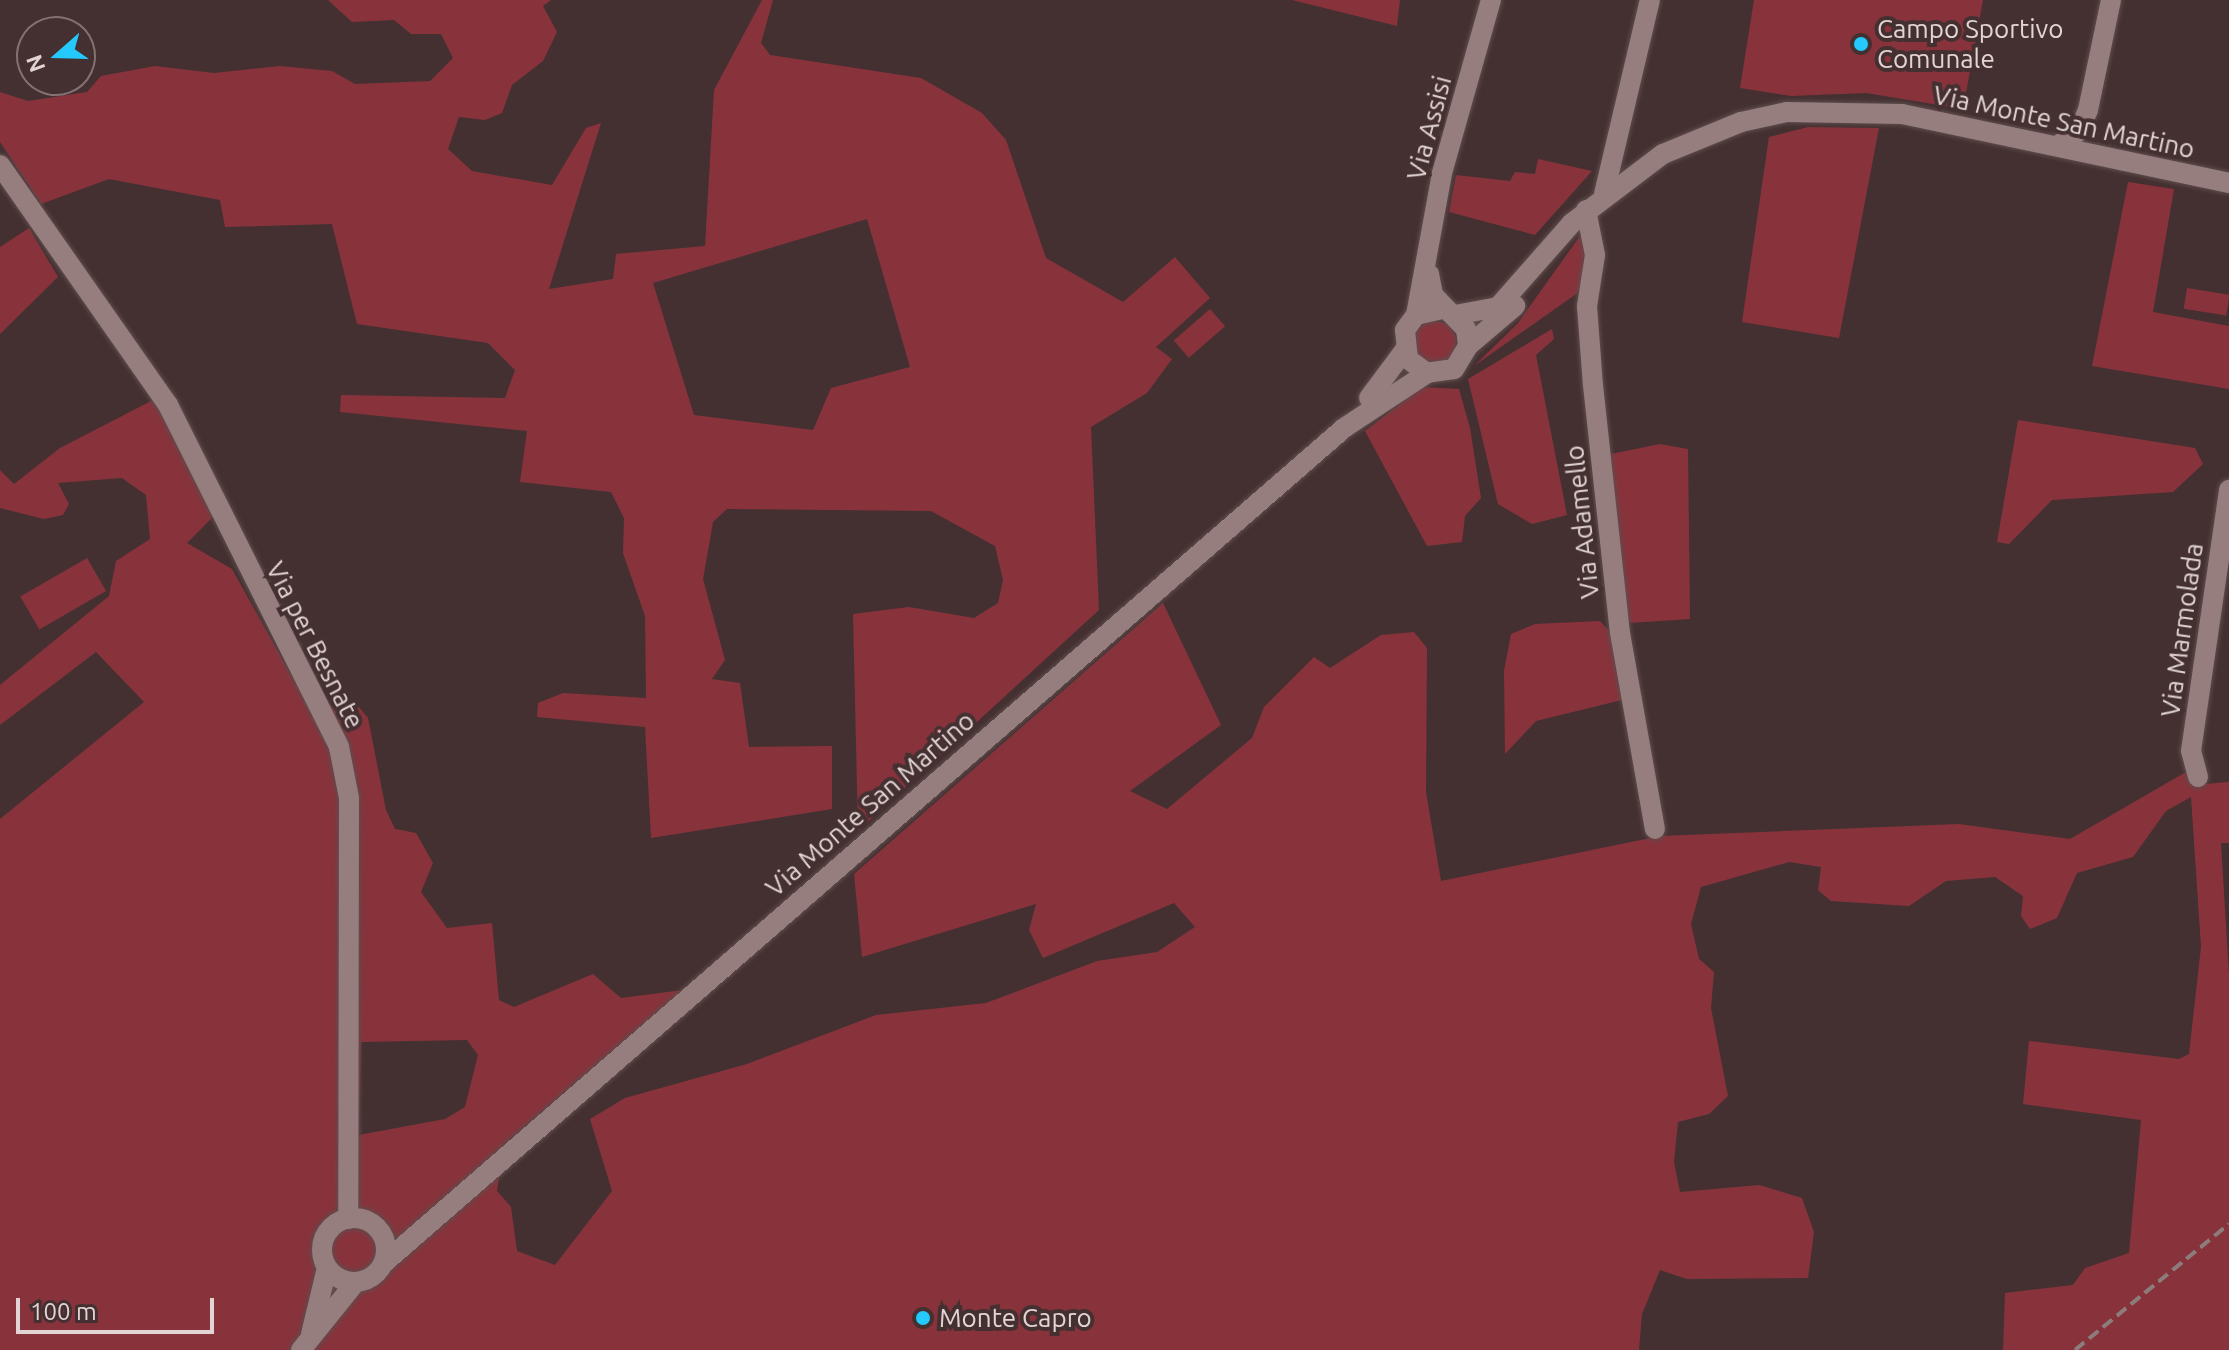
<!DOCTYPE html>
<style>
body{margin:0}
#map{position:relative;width:2229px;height:1350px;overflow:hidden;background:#453031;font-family:Ubuntu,sans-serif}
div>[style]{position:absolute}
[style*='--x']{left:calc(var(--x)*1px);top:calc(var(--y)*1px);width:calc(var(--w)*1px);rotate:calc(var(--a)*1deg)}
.green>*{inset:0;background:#88333c;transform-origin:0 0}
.round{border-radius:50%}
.roads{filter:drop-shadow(0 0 2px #5e4d4d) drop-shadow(0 0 2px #5e4d4d)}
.minor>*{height:20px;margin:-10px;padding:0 10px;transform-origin:10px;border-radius:10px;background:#977e7e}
.minor>.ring{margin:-10px;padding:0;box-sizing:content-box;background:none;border:20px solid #977e7e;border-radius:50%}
.rail>*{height:4px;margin-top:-2px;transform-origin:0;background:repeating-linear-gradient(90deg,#8d7c7c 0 12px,transparent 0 18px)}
.dots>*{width:22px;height:22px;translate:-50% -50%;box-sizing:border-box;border:4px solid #453031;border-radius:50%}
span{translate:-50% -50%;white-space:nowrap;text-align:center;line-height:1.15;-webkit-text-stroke:8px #453031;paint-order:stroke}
.poi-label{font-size:26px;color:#e2d4d4}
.left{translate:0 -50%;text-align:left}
.street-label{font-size:26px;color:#e2d4d4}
.north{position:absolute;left:16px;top:16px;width:80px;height:80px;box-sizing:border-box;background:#453031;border:2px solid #847272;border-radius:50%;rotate:250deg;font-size:22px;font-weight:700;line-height:32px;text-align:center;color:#e2d4d4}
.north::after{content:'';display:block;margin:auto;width:28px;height:36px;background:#24c9fe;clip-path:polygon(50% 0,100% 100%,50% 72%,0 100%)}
.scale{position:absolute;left:16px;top:1298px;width:198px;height:36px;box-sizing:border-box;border:4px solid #e2d4d4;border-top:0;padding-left:10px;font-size:24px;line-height:28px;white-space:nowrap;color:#e2d4d4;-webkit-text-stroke:6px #453031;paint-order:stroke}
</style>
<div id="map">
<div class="green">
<div style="clip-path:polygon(evenodd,328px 0,551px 0,543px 6px,557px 32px,543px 61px,512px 85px,502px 113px,485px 120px,459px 117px,448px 149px,472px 171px,552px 185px,586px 128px,601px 123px,549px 289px,613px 279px,616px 254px,705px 246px,714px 90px,762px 0,773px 0,761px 43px,770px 55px,921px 78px,982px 113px,1006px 140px,1046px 258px,1123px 302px,1175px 257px,1210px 298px,1156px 347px,1172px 359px,1147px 393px,1091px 427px,1099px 610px,858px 831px,853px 614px,909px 607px,974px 618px,998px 603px,1003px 580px,995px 546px,931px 511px,727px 509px,713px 522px,703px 579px,725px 660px,712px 679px,740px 683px,749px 747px,832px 746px,832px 809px,651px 838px,645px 727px,537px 717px,538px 703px,563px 693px,646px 698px,645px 616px,623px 553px,624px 518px,611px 492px,520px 482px,527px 431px,340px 412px,341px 395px,505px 398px,515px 370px,488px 343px,357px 324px,332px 224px,225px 227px,220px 200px,109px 179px,41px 204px,0 142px,0 92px,28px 101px,87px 92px,101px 76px,155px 66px,214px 73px,280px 66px,332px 71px,355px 84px,430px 81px,453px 58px,441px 34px,411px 34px,394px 20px,352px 22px,328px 0,867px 219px,910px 367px,831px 388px,813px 430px,694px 415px,653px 283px,867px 219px)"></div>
<div style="clip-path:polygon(1292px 0,1400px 0,1397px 26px)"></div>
<div style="clip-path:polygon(1754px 0,1983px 0,1963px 109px,1866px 93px,1791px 96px,1740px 88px)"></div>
<div style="clip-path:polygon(1808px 127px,1879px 128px,1839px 338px,1742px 322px,1769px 137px)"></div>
<div style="clip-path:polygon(1538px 159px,1592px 171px,1535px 235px,1449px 212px,1456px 175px,1510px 181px,1515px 172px,1535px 174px)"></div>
<div style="clip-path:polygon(2128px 182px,2174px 189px,2153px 312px,2229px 326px,2229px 389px,2092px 366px)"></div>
<div style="clip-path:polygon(29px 228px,58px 277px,0 334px,0 247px)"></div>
<div style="clip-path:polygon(1582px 233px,1588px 249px,1579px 292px,1474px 366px,1518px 323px)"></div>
<div style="left:2187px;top:288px;width:43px;height:21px;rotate:9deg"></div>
<div style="left:1210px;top:309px;width:23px;height:48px;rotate:49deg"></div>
<div class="round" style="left:1414px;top:321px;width:42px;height:42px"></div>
<div style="clip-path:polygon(1552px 329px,1554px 339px,1536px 355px,1567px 515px,1532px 524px,1498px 504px,1468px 379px)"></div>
<div style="clip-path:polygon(1422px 387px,1459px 389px,1470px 428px,1481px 498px,1465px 516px,1462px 542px,1427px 546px,1365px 431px)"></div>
<div style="clip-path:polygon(evenodd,155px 399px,213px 517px,187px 543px,232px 569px,310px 709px,353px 700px,368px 718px,386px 810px,395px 829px,416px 833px,433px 863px,421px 892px,447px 928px,492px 923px,499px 1000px,514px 1007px,593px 974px,621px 998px,683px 990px,504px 1144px,497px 1191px,511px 1207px,517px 1251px,555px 1265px,612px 1191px,590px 1119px,625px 1098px,747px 1064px,876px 1015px,986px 1003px,1097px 961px,1157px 952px,1195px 927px,1174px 903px,1043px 958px,1029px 930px,1036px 904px,862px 957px,854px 874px,1163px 603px,1221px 725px,1130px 791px,1167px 809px,1252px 738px,1264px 707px,1314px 657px,1330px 668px,1381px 635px,1414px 632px,1427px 648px,1426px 792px,1441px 881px,1660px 836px,1959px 824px,2070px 839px,2186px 772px,2192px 785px,2229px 782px,2229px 843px,2221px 843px,2229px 975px,2229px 1350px,2003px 1350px,2005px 1293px,2073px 1285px,2085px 1268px,2129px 1253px,2141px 1120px,2023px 1104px,2029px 1041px,2179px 1059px,2189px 1054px,2201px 947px,2191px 797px,2166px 811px,2133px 857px,2077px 873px,2057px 918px,2030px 929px,2021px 916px,2023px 896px,1995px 877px,1946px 881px,1909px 906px,1831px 901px,1818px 890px,1821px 867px,1789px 862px,1701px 887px,1691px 924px,1699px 959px,1714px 972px,1711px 1008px,1728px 1096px,1709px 1114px,1678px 1122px,1674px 1162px,1680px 1192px,1759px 1185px,1802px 1198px,1814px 1232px,1808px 1278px,1687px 1279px,1660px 1270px,1642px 1314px,1639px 1350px,0 1350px,0 819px,144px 702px,96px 652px,0 725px,0 685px,109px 596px,116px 561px,150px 539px,146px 495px,122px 478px,58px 483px,69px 504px,63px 515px,44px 519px,0 508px,0 470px,14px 484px,60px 448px,155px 399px,467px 1040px,478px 1055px,465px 1107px,445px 1119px,359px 1135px,361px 1042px,467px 1040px)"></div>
<div style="clip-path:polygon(2018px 420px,2195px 448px,2203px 464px,2173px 492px,2052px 500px,2009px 544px,1997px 542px)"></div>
<div style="clip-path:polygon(1660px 444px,1688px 449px,1690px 619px,1630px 623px,1623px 613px,1611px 454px)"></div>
<div style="left:87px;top:558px;width:38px;height:77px;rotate:60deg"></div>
<div style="clip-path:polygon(1600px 621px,1609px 631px,1622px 700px,1536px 721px,1505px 754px,1504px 671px,1511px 634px,1535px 624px)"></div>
</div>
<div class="roads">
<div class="minor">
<div style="--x:2057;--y:146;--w:27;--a:-34"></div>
<div style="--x:2079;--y:131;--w:23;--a:-67"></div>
<div style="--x:2088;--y:110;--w:112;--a:-78.2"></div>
<div style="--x:0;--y:165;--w:293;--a:55"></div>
<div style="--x:168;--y:405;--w:382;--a:63.4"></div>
<div style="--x:339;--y:747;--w:52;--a:78.9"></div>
<div style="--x:349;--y:798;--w:421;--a:90.1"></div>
<div style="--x:1604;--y:194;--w:199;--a:-76.7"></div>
<div style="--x:1586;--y:210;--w:46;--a:78.7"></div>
<div style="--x:1595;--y:255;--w:52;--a:98.9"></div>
<div style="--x:1587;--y:306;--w:79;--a:85.7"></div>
<div style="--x:1593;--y:385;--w:249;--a:83.8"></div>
<div style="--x:1620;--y:633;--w:199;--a:79.9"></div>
<div style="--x:1429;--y:274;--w:21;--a:79"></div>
<div style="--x:1433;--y:295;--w:47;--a:45.9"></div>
<div style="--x:1466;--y:329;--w:17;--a:83"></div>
<div style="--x:1468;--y:346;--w:27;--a:121"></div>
<div style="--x:1454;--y:369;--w:27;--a:172"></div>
<div style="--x:1427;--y:373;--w:24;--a:-144"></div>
<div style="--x:1408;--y:359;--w:29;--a:-96"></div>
<div style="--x:1405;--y:330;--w:19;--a:-54"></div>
<div style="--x:1416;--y:315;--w:28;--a:-13"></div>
<div style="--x:1416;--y:315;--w:144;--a:-79.6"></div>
<div style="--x:1442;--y:173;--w:180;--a:-74.2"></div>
<div style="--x:1455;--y:315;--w:44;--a:-10.5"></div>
<div style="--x:1498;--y:307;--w:112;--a:-48.6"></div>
<div style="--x:1572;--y:223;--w:114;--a:-37.2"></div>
<div style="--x:1663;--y:154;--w:84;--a:-22.3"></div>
<div style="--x:1741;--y:122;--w:47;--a:-12.3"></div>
<div style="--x:1787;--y:112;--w:115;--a:1"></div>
<div style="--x:1902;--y:114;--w:334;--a:11.9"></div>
<div style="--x:1468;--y:346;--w:62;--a:-40.4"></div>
<div style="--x:1369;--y:398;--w:59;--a:-53.3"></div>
<div style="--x:2198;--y:777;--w:27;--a:-105"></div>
<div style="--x:2191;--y:751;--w:264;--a:-81.7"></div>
<div class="ring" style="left:322px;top:1218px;width:44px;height:44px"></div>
<div style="--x:385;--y:1262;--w:1271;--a:-41.01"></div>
<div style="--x:1344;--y:428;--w:100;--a:-33.5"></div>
<div style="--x:311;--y:1334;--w:68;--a:-76.4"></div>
<div style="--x:301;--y:1350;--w:86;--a:-51.1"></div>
</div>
</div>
<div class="rail">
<div style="--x:2075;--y:1350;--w:199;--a:-39.3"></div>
</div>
<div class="dots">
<div style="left:1861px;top:44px;background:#24c9fe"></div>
<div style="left:923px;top:1318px;background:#24c9fe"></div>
</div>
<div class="poi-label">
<span class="left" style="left:1877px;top:44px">Campo Sportivo<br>Comunale</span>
<span class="left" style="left:939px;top:1318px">Monte Capro</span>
</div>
<div class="street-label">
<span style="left:2064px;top:122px;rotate:12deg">Via Monte San Martino</span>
<span style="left:1429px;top:128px;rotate:-75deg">Via Assisi</span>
<span style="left:1582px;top:522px;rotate:-96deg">Via Adamello</span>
<span style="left:2182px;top:630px;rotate:-82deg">Via Marmolada</span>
<span style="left:315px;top:645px;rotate:63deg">Via per Besnate</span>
<span style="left:870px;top:804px;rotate:-41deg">Via Monte San Martino</span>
</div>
<div class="north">N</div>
<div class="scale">100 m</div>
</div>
